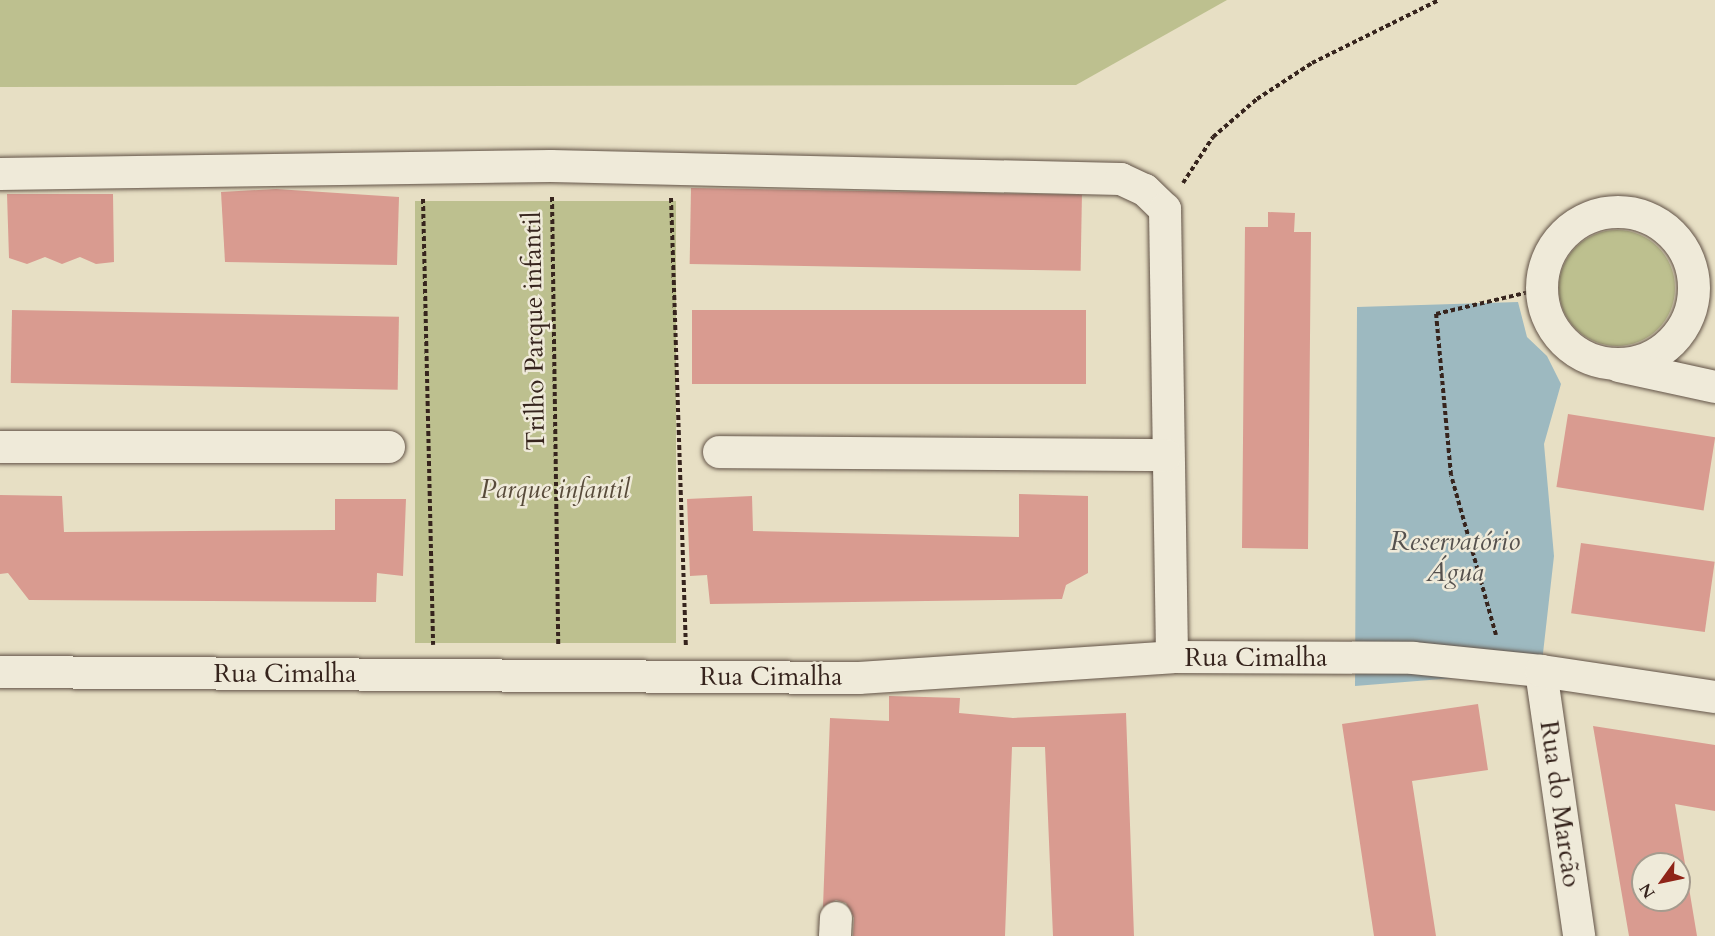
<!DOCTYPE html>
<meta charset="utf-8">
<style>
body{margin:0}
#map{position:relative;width:1715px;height:936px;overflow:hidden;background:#e7dfc4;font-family:Cardo,serif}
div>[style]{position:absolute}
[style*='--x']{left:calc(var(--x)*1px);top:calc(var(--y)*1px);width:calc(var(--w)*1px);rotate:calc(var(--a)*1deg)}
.green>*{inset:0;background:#bdc08f;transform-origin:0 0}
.round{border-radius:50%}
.water>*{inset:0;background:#9db9c0}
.building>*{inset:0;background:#d99b90;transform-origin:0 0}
.path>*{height:4px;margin-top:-2px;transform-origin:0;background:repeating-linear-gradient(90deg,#36241d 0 4.5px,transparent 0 7.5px)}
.roads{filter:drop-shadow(0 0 2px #625347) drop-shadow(0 0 2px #625347)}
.minor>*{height:32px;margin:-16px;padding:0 16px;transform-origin:16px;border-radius:16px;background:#efead9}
.minor>.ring{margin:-16px;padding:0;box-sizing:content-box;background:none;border:32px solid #efead9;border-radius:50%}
span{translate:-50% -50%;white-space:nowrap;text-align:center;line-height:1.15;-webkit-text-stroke:5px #efead9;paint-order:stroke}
.street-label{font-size:26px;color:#36241d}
.park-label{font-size:26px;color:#584b3a;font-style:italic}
.water-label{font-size:27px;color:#55514e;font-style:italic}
.north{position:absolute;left:1631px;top:852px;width:60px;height:60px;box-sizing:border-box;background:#efead9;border:2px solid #a59b8e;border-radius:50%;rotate:237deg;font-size:16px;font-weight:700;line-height:24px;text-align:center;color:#36241d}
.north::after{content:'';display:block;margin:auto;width:21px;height:27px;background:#8f2418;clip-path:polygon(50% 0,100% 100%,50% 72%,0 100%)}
</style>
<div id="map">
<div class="green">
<div style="clip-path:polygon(0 0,1227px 0,1076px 85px,0 87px)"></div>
<div style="left:415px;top:201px;width:261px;height:442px"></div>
<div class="round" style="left:1559px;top:230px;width:116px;height:116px"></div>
</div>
<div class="water">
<div style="clip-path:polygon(1518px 302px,1527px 337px,1547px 356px,1561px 384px,1544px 444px,1554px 556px,1541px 671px,1355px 686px,1357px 307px)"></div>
</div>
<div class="building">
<div style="left:691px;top:188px;width:391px;height:76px;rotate:1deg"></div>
<div style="clip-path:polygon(276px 189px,399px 197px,397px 265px,225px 262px,221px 192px)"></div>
<div style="clip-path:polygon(7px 194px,113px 194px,114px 262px,96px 264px,80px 257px,62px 264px,45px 257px,27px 264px,9px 258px)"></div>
<div style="clip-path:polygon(1268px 212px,1295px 213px,1294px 232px,1311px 232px,1308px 549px,1242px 548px,1245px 227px,1268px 227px)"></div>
<div style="left:12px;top:310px;width:387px;height:73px;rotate:1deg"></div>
<div style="left:1086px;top:310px;width:74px;height:394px;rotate:90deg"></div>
<div style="left:1568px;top:414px;width:149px;height:74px;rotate:9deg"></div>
<div style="clip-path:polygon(1019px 494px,1088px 496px,1088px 573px,1066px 585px,1062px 599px,710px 604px,707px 575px,690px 576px,687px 499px,752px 496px,753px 531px,1019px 537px)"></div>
<div style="clip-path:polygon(0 495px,62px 496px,64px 532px,335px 530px,335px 499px,406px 499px,403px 576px,377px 573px,376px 602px,29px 600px,8px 573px,0 574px)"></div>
<div style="left:1581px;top:543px;width:135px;height:71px;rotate:8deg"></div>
<div style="clip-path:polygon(889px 696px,960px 698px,959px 713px,1013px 718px,1126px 713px,1134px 936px,1053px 936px,1045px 747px,1012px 747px,1005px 936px,853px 936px,854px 918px,846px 903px,836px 900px,823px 907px,830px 718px,889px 721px)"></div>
<div style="clip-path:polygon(1478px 704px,1488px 770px,1412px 781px,1436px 936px,1374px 936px,1342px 724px)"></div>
<div style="clip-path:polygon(evenodd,1593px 726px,1715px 745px,1715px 811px,1675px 804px,1697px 936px,1629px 936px,1593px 726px,1643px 864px,1679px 864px,1679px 900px,1643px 900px,1643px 864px)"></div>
</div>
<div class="path">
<div style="--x:1183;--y:183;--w:55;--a:-56.9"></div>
<div style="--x:1213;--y:137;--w:58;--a:-40.8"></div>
<div style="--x:1257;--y:99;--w:66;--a:-33.2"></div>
<div style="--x:1312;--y:63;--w:142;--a:-26.4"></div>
<div style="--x:552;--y:197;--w:448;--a:89.2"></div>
<div style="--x:671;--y:198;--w:448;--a:88.1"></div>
<div style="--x:423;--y:199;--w:446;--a:88.7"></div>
<div style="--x:1496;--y:635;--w:166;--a:-105.7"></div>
<div style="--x:1451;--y:475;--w:162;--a:-95.3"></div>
<div style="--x:1436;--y:314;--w:109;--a:-13.3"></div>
</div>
<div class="roads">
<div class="minor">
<div style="--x:0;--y:174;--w:551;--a:-0.83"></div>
<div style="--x:551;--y:166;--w:570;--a:1.31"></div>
<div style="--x:1121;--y:179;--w:26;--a:25"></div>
<div style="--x:1145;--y:190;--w:28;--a:44"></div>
<div style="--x:1165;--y:209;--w:448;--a:89.1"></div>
<div class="ring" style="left:1542px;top:212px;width:120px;height:120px"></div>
<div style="--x:1619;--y:366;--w:98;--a:12.3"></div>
<div style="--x:0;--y:447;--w:389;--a:0"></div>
<div style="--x:719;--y:452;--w:447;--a:0.4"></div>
<div style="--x:1541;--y:671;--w:268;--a:81.8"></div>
<div style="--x:0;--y:672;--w:859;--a:0.4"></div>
<div style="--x:859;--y:678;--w:314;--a:-3.8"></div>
<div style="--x:1172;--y:657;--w:241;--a:0.2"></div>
<div style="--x:1413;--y:658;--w:129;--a:5.8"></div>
<div style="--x:1541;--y:671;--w:176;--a:8.5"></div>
<div style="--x:835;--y:936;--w:18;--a:-87"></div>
</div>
</div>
<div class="street-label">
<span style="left:534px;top:331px;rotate:-91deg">Trilho Parque infantil</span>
<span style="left:1256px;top:658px">Rua Cimalha</span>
<span style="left:285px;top:674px">Rua Cimalha</span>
<span style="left:771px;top:677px">Rua Cimalha</span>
<span style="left:1560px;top:804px;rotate:82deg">Rua do Marcão</span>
</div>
<div class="park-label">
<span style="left:555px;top:490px">Parque infantil</span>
</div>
<div class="water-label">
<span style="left:1455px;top:557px">Reservatório<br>Água</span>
</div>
<div class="north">N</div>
</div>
